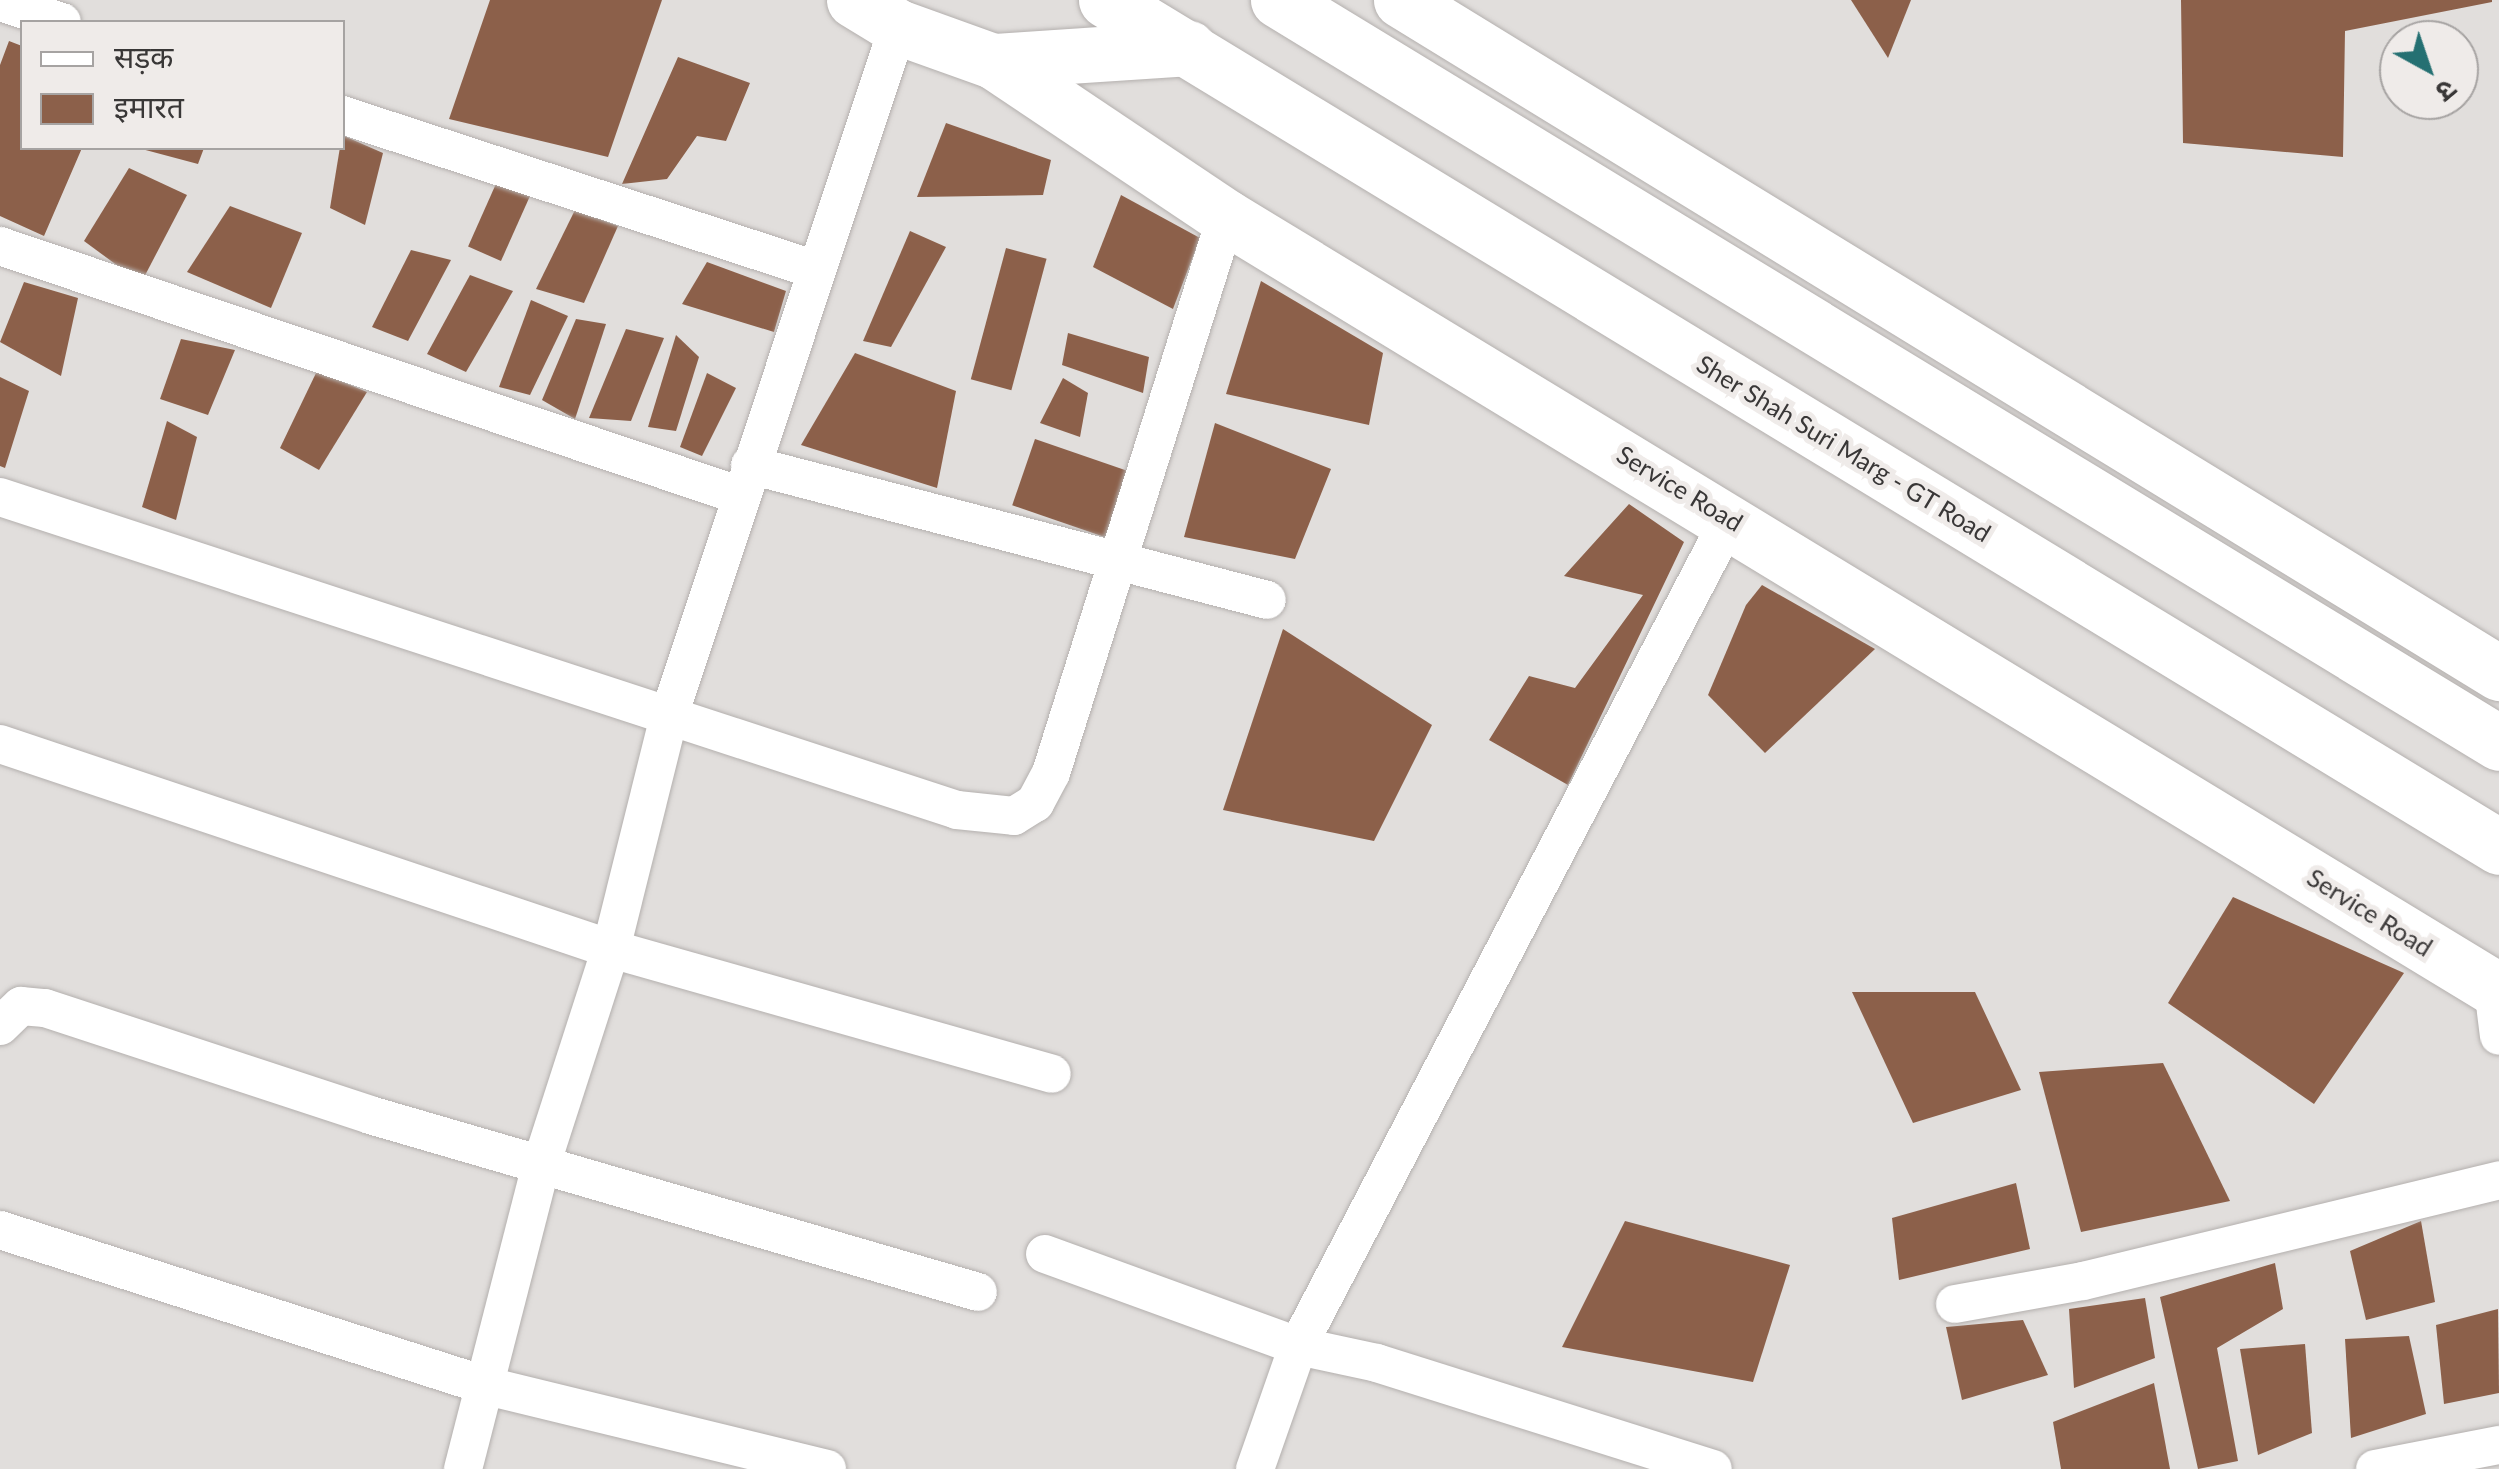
<!DOCTYPE html>
<meta charset="utf-8">
<style>
body{margin:0}
#map{position:relative;width:2499px;height:1469px;overflow:hidden;background:#e1dedc;font-family:Lato,"Noto Sans Devanagari",sans-serif}
div>[style]{position:absolute}
[style*='--x']{left:calc(var(--x)*1px);top:calc(var(--y)*1px);width:calc(var(--w)*1px);rotate:calc(var(--a)*1deg)}
.building>*{inset:0;background:#8c604a;transform-origin:0 0}
.roads{filter:drop-shadow(0 0 2px #b4b0ae) drop-shadow(0 0 2px #b4b0ae)}
.street>*{height:38px;margin:-19px;padding:0 19px;transform-origin:19px;border-radius:19px;background:#fff}
.primary>*{height:55px;margin:-27.5px;padding:0 27.5px;transform-origin:27.5px;border-radius:27.5px;background:#fff}
.highway>*{height:55px;margin:-27.5px;padding:0 27.5px;transform-origin:27.5px;border-radius:27.5px;background:#fff}
span{translate:-50% -50%;white-space:nowrap;text-align:center;line-height:1.15;-webkit-text-stroke:10px #efebe9;paint-order:stroke}
.street-label{font-size:25px;color:#393737}
.legend{position:absolute;left:20px;top:20px;width:325px;height:130px;box-sizing:border-box;background:#efebe9;border:2px solid #a6a3a2;margin:0;padding:12px 18px;list-style:none;font-size:30px;color:#393737}
.legend li{display:flex;align-items:center;gap:20px;height:50px}
.legend b{width:50px;border:2px solid #a6a3a2}
.north{position:absolute;left:2379px;top:20px;width:100px;height:100px;box-sizing:border-box;background:#efebe9;border:2px solid #a6a3a2;border-radius:50%;rotate:140deg;font-size:28px;font-weight:700;line-height:40px;text-align:center;color:#393737}
.north::after{content:'';display:block;margin:auto;width:35px;height:45px;background:#257072;clip-path:polygon(50% 0,100% 100%,50% 72%,0 100%)}
</style>
<div id="map">
<div class="building">
<div style="clip-path:polygon(490px 0,662px 0,608px 157px,449px 119px)"></div>
<div style="clip-path:polygon(1851px 0,1911px 0,1888px 58px)"></div>
<div style="clip-path:polygon(2181px 0,2492px 0,2492px 2px,2345px 31px,2343px 157px,2183px 143px)"></div>
<div style="clip-path:polygon(9px 41px,22px 46px,22px 148px,82px 148px,44px 236px,0 216px,0 65px)"></div>
<div style="clip-path:polygon(678px 57px,750px 83px,726px 141px,697px 136px,667px 179px,622px 184px)"></div>
<div style="clip-path:polygon(946px 123px,1051px 160px,1043px 195px,917px 197px)"></div>
<div style="clip-path:polygon(342px 135px,383px 153px,365px 225px,330px 208px)"></div>
<div style="clip-path:polygon(138px 148px,204px 148px,198px 164px)"></div>
<div style="clip-path:polygon(129px 168px,187px 195px,141px 283px,84px 241px)"></div>
<div style="left:499px;top:177px;width:36px;height:76px;rotate:24deg"></div>
<div style="clip-path:polygon(1121px 195px,1200px 238px,1173px 309px,1093px 267px)"></div>
<div style="clip-path:polygon(230px 206px,302px 233px,271px 308px,187px 272px)"></div>
<div style="clip-path:polygon(575px 210px,618px 226px,584px 303px,536px 289px)"></div>
<div style="clip-path:polygon(910px 231px,946px 247px,891px 347px,863px 341px)"></div>
<div style="left:1006px;top:248px;width:42px;height:136px;rotate:15deg"></div>
<div style="clip-path:polygon(411px 250px,451px 260px,408px 341px,372px 327px)"></div>
<div style="clip-path:polygon(707px 262px,786px 291px,774px 332px,682px 304px)"></div>
<div style="clip-path:polygon(470px 275px,513px 291px,466px 372px,427px 354px)"></div>
<div style="clip-path:polygon(1261px 281px,1383px 353px,1369px 425px,1226px 394px)"></div>
<div style="clip-path:polygon(24px 282px,78px 298px,61px 376px,0 342px)"></div>
<div style="clip-path:polygon(531px 300px,568px 316px,530px 395px,499px 387px)"></div>
<div style="clip-path:polygon(576px 319px,606px 324px,575px 419px,542px 400px)"></div>
<div style="clip-path:polygon(626px 329px,664px 338px,631px 421px,589px 418px)"></div>
<div style="clip-path:polygon(1068px 333px,1149px 357px,1143px 393px,1062px 365px)"></div>
<div style="clip-path:polygon(676px 335px,699px 357px,676px 431px,648px 427px)"></div>
<div style="clip-path:polygon(181px 339px,235px 350px,208px 415px,160px 399px)"></div>
<div style="clip-path:polygon(855px 353px,956px 391px,937px 488px,801px 445px)"></div>
<div style="clip-path:polygon(317px 371px,367px 392px,319px 470px,280px 448px)"></div>
<div style="clip-path:polygon(707px 373px,736px 388px,702px 456px,680px 447px)"></div>
<div style="clip-path:polygon(0 377px,29px 391px,5px 468px,0 466px)"></div>
<div style="clip-path:polygon(1063px 378px,1088px 393px,1080px 437px,1040px 423px)"></div>
<div style="clip-path:polygon(167px 421px,197px 437px,176px 520px,142px 507px)"></div>
<div style="clip-path:polygon(1215px 423px,1331px 469px,1295px 559px,1184px 537px)"></div>
<div style="left:1035px;top:439px;width:102px;height:70px;rotate:19deg"></div>
<div style="clip-path:polygon(1629px 504px,1684px 542px,1568px 785px,1489px 740px,1529px 676px,1575px 688px,1643px 595px,1564px 576px)"></div>
<div style="clip-path:polygon(1762px 585px,1875px 649px,1765px 753px,1708px 695px,1746px 605px)"></div>
<div style="clip-path:polygon(1283px 629px,1432px 725px,1374px 841px,1223px 810px)"></div>
<div style="clip-path:polygon(2233px 897px,2404px 973px,2314px 1104px,2168px 1003px)"></div>
<div style="clip-path:polygon(1852px 992px,1975px 992px,2021px 1090px,1913px 1123px)"></div>
<div style="clip-path:polygon(2163px 1063px,2230px 1201px,2081px 1232px,2039px 1072px)"></div>
<div style="clip-path:polygon(2016px 1183px,2030px 1249px,1899px 1280px,1892px 1218px)"></div>
<div style="clip-path:polygon(1625px 1221px,1790px 1265px,1753px 1382px,1562px 1347px)"></div>
<div style="clip-path:polygon(2421px 1221px,2435px 1302px,2366px 1320px,2350px 1251px)"></div>
<div style="clip-path:polygon(2275px 1263px,2283px 1309px,2217px 1348px,2238px 1461px,2198px 1469px,2160px 1297px)"></div>
<div style="clip-path:polygon(2145px 1298px,2155px 1358px,2074px 1388px,2069px 1309px)"></div>
<div style="clip-path:polygon(2498px 1309px,2499px 1393px,2444px 1404px,2436px 1325px)"></div>
<div style="clip-path:polygon(2023px 1320px,2048px 1375px,1962px 1400px,1946px 1327px)"></div>
<div style="clip-path:polygon(2409px 1336px,2426px 1414px,2351px 1438px,2345px 1339px)"></div>
<div style="clip-path:polygon(2305px 1344px,2312px 1433px,2258px 1455px,2240px 1349px)"></div>
<div style="clip-path:polygon(2154px 1383px,2170px 1469px,2061px 1469px,2053px 1422px)"></div>
</div>
<div class="roads">
<div class="street">
<div style="--x:0;--y:2;--w:65;--a:17.9"></div>
<div style="--x:342;--y:115;--w:499;--a:18.1"></div>
<div style="--x:0;--y:246;--w:782;--a:18.64"></div>
<div style="--x:750;--y:465;--w:534;--a:14.63"></div>
<div style="--x:0;--y:497;--w:1007;--a:18.11"></div>
<div style="--x:957;--y:810;--w:57;--a:6"></div>
<div style="--x:1014;--y:816;--w:25;--a:-32"></div>
<div style="--x:1035;--y:803;--w:34;--a:-62"></div>
<div style="--x:1051;--y:773;--w:583;--a:-72.53"></div>
<div style="--x:0;--y:744;--w:644;--a:18.55"></div>
<div style="--x:611;--y:949;--w:458;--a:15.8"></div>
<div style="--x:2493;--y:988;--w:48;--a:82.9"></div>
<div style="--x:0;--y:1026;--w:29;--a:-44"></div>
<div style="--x:21;--y:1006;--w:24;--a:5"></div>
<div style="--x:45;--y:1008;--w:342;--a:18.2"></div>
<div style="--x:370;--y:1115;--w:633;--a:16.23"></div>
<div style="--x:0;--y:1230;--w:511;--a:17.76"></div>
<div style="--x:487;--y:1386;--w:350;--a:13.7"></div>
<div style="--x:1045;--y:1254;--w:269;--a:20"></div>
<div style="--x:1298;--y:1346;--w:81;--a:12.1"></div>
<div style="--x:1377;--y:1363;--w:352;--a:17.5"></div>
<div style="--x:1955;--y:1304;--w:130;--a:-10.2"></div>
<div style="--x:2083;--y:1281;--w:428;--a:-13.6"></div>
<div style="--x:463;--y:1469;--w:317;--a:-75.6"></div>
<div style="--x:542;--y:1162;--w:224;--a:-72.1"></div>
<div style="--x:611;--y:949;--w:240;--a:-76"></div>
<div style="--x:669;--y:716;--w:726;--a:-71.61"></div>
<div style="--x:1255;--y:1469;--w:130;--a:-70.7"></div>
<div style="--x:1298;--y:1346;--w:934;--a:-62.45"></div>
<div style="--x:2375;--y:1469;--w:126;--a:-11"></div>
</div>
<div class="primary">
<div style="--x:854;--y:0;--w:52;--a:31.5"></div>
<div style="--x:898;--y:27;--w:101;--a:19.7"></div>
<div style="--x:993;--y:61;--w:280;--a:33.8"></div>
<div style="--x:1226;--y:217;--w:1490;--a:31.3"></div>
<div style="--x:1401;--y:0;--w:1288;--a:31.51"></div>
</div>
<div class="highway">
<div style="--x:1106;--y:0;--w:1630;--a:31.3"></div>
<div style="--x:1278;--y:0;--w:1429;--a:31.32"></div>
<div style="--x:993;--y:61;--w:196;--a:-3.8"></div>
</div>
</div>
<div class="street-label">
<span style="left:1844px;top:448px;rotate:31deg">Sher Shah Suri Marg - GT Road</span>
<span style="left:1680px;top:488px;rotate:31deg">Service Road</span>
<span style="left:2370px;top:912px;rotate:32deg">Service Road</span>
</div>
<ul class="legend">
<li><b style="height:12px;background:#fff"></b>सड़क</li>
<li><b style="height:28px;background:#8c604a"></b>इमारत</li>
</ul>
<div class="north">उ</div>
</div>
